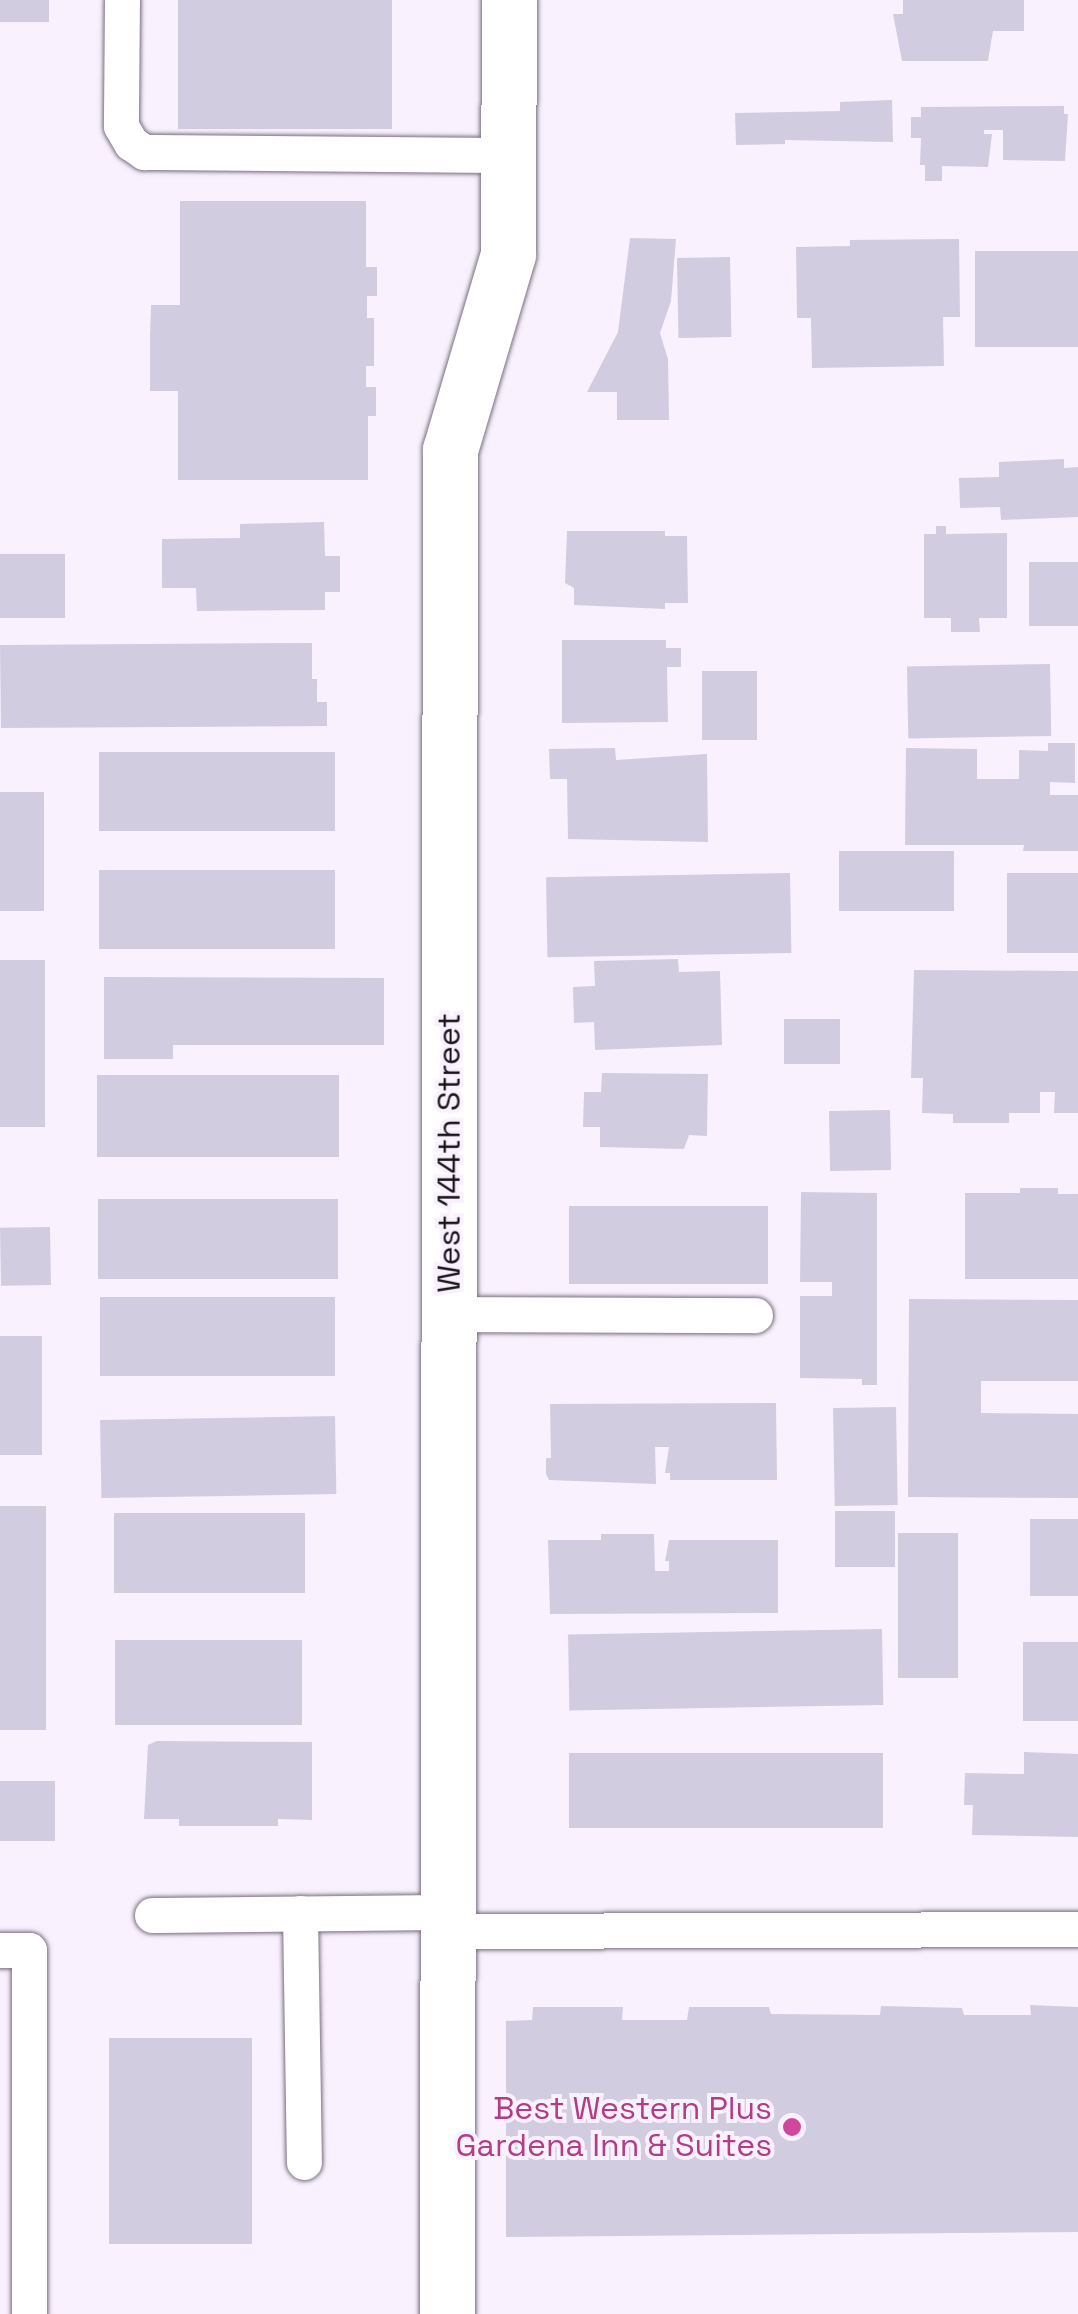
<!DOCTYPE html>
<style>
body{margin:0}
#map{position:relative;width:1078px;height:2314px;overflow:hidden;background:#f9f1fd;font-family:"Space Grotesk",sans-serif}
div>[style]{position:absolute}
[style*='--x']{left:calc(var(--x)*1px);top:calc(var(--y)*1px);width:calc(var(--w)*1px);rotate:calc(var(--a)*1deg)}
.building>*{inset:0;background:#d2cce1;transform-origin:0 0}
.roads{filter:drop-shadow(0 0 2px #7a6f81) drop-shadow(0 0 2px #7a6f81)}
.service>*{height:35px;margin:-17.5px;padding:0 17.5px;transform-origin:17.5px;border-radius:17.5px;background:#fff}
.minor>*{height:55px;margin:-27.5px;padding:0 27.5px;transform-origin:27.5px;border-radius:27.5px;background:#fff}
.dots>*{width:28px;height:28px;translate:-50% -50%;box-sizing:border-box;border:5px solid #f9f1fd;border-radius:50%}
span{translate:-50% -50%;white-space:nowrap;text-align:center;line-height:1.15;-webkit-text-stroke:8px #f9f1fd;paint-order:stroke}
.street-label{font-size:32px;color:#171319}
.hotel-label{font-size:32px;color:#b23c85}
.right{translate:-100% -50%;text-align:right}
</style>
<div id="map">
<div class="building">
<div style="left:0;top:0;width:49px;height:22px"></div>
<div style="left:178px;top:0;width:214px;height:129px"></div>
<div style="clip-path:polygon(903px 0,1024px 0,1024px 31px,993px 31px,988px 61px,902px 61px,893px 14px,903px 14px)"></div>
<div style="clip-path:polygon(892px 100px,893px 142px,785px 140px,785px 144px,736px 145px,735px 113px,840px 111px,840px 102px)"></div>
<div style="clip-path:polygon(1064px 106px,1064px 114px,1068px 114px,1065px 161px,1003px 160px,1003px 130px,984px 130px,984px 134px,992px 134px,988px 167px,942px 166px,942px 181px,925px 181px,925px 165px,920px 165px,921px 138px,911px 138px,911px 117px,921px 117px,921px 107px)"></div>
<div style="clip-path:polygon(180px 201px,366px 201px,366px 267px,377px 267px,377px 296px,367px 296px,367px 318px,374px 318px,374px 366px,366px 366px,366px 387px,376px 387px,376px 416px,368px 416px,368px 480px,178px 480px,178px 391px,150px 391px,150px 336px,151px 305px,180px 305px)"></div>
<div style="clip-path:polygon(630px 238px,676px 239px,671px 301px,660px 333px,668px 359px,669px 420px,617px 420px,617px 392px,587px 392px,618px 332px)"></div>
<div style="clip-path:polygon(959px 239px,960px 317px,943px 317px,944px 366px,812px 368px,811px 318px,797px 318px,796px 247px,850px 246px,850px 240px)"></div>
<div style="left:1078px;top:251px;width:96px;height:103px;rotate:90deg"></div>
<div style="left:730px;top:257px;width:80px;height:53px;rotate:89deg"></div>
<div style="clip-path:polygon(1064px 459px,1064px 468px,1078px 467px,1078px 517px,1001px 520px,1000px 507px,960px 508px,959px 478px,999px 477px,999px 462px)"></div>
<div style="clip-path:polygon(324px 522px,325px 556px,340px 556px,340px 592px,325px 592px,325px 610px,197px 611px,196px 588px,162px 588px,162px 539px,240px 538px,240px 524px)"></div>
<div style="clip-path:polygon(936px 526px,946px 526px,946px 534px,1007px 533px,1007px 618px,979px 618px,980px 632px,951px 632px,951px 618px,924px 618px,924px 534px,936px 534px)"></div>
<div style="clip-path:polygon(567px 531px,665px 531px,665px 536px,687px 536px,688px 603px,665px 603px,665px 609px,574px 605px,574px 588px,565px 583px)"></div>
<div style="left:0;top:554px;width:65px;height:64px"></div>
<div style="left:1078px;top:562px;width:64px;height:49px;rotate:90deg"></div>
<div style="clip-path:polygon(562px 640px,666px 640px,666px 648px,681px 648px,681px 667px,667px 667px,668px 722px,562px 723px)"></div>
<div style="clip-path:polygon(312px 643px,312px 679px,317px 679px,317px 702px,327px 702px,327px 726px,1px 728px,0 645px)"></div>
<div style="left:1050px;top:664px;width:72px;height:143px;rotate:89deg"></div>
<div style="left:702px;top:671px;width:55px;height:69px"></div>
<div style="clip-path:polygon(1048px 743px,1075px 743px,1075px 783px,1050px 782px,1050px 795px,1078px 795px,1078px 851px,1023px 851px,1024px 845px,905px 845px,906px 748px,977px 749px,977px 779px,1019px 779px,1019px 750px,1048px 751px)"></div>
<div style="clip-path:polygon(615px 748px,616px 760px,707px 754px,708px 842px,568px 839px,567px 779px,550px 779px,549px 749px)"></div>
<div style="left:99px;top:752px;width:236px;height:79px"></div>
<div style="left:0;top:792px;width:44px;height:119px"></div>
<div style="left:954px;top:851px;width:60px;height:115px;rotate:90deg"></div>
<div style="left:99px;top:870px;width:236px;height:79px"></div>
<div style="left:790px;top:873px;width:80px;height:244px;rotate:89deg"></div>
<div style="left:1007px;top:873px;width:71px;height:80px"></div>
<div style="clip-path:polygon(678px 959px,679px 972px,720px 971px,722px 1045px,595px 1050px,594px 1022px,574px 1023px,573px 987px,595px 986px,594px 961px)"></div>
<div style="left:0;top:960px;width:45px;height:167px"></div>
<div style="clip-path:polygon(914px 970px,1078px 971px,1078px 1113px,1054px 1113px,1055px 1092px,1040px 1092px,1040px 1113px,1009px 1113px,1009px 1123px,953px 1123px,953px 1114px,922px 1113px,923px 1078px,911px 1078px)"></div>
<div style="clip-path:polygon(104px 977px,384px 978px,384px 1045px,173px 1045px,173px 1059px,104px 1059px)"></div>
<div style="left:784px;top:1019px;width:56px;height:45px"></div>
<div style="clip-path:polygon(602px 1073px,708px 1074px,707px 1136px,689px 1135px,684px 1149px,600px 1147px,600px 1127px,583px 1127px,584px 1092px,601px 1092px)"></div>
<div style="left:97px;top:1075px;width:242px;height:82px"></div>
<div style="left:890px;top:1110px;width:60px;height:61px;rotate:89deg"></div>
<div style="clip-path:polygon(1020px 1188px,1058px 1188px,1058px 1194px,1078px 1194px,1078px 1279px,965px 1279px,965px 1193px,1020px 1193px)"></div>
<div style="clip-path:polygon(801px 1192px,877px 1193px,877px 1385px,862px 1385px,862px 1379px,800px 1378px,800px 1296px,832px 1296px,832px 1282px,800px 1282px)"></div>
<div style="left:98px;top:1199px;width:240px;height:80px"></div>
<div style="left:569px;top:1206px;width:199px;height:78px"></div>
<div style="left:50px;top:1227px;width:58px;height:50px;rotate:89deg"></div>
<div style="left:100px;top:1297px;width:235px;height:79px"></div>
<div style="clip-path:polygon(909px 1299px,1078px 1300px,1078px 1381px,981px 1381px,981px 1413px,1078px 1414px,1078px 1498px,908px 1497px)"></div>
<div style="left:0;top:1336px;width:42px;height:119px"></div>
<div style="clip-path:polygon(776px 1403px,777px 1480px,670px 1480px,670px 1473px,665px 1473px,669px 1447px,655px 1447px,656px 1484px,549px 1480px,546px 1474px,546px 1458px,551px 1458px,550px 1404px)"></div>
<div style="left:896px;top:1407px;width:98px;height:63px;rotate:89deg"></div>
<div style="left:335px;top:1416px;width:78px;height:235px;rotate:89deg"></div>
<div style="left:0;top:1506px;width:46px;height:224px"></div>
<div style="left:835px;top:1511px;width:60px;height:56px"></div>
<div style="left:114px;top:1513px;width:191px;height:80px"></div>
<div style="left:1030px;top:1519px;width:48px;height:77px"></div>
<div style="left:898px;top:1533px;width:60px;height:145px"></div>
<div style="clip-path:polygon(601px 1534px,654px 1534px,655px 1571px,669px 1571px,669px 1561px,665px 1561px,669px 1540px,778px 1540px,778px 1613px,550px 1614px,548px 1540px,601px 1540px)"></div>
<div style="left:882px;top:1629px;width:76px;height:314px;rotate:89deg"></div>
<div style="left:115px;top:1640px;width:187px;height:85px"></div>
<div style="left:1078px;top:1642px;width:79px;height:55px;rotate:90deg"></div>
<div style="clip-path:polygon(157px 1741px,312px 1742px,312px 1820px,278px 1819px,278px 1826px,179px 1826px,179px 1819px,144px 1819px,148px 1745px)"></div>
<div style="clip-path:polygon(1024px 1752px,1078px 1754px,1078px 1837px,972px 1835px,973px 1805px,964px 1805px,965px 1773px,1024px 1774px)"></div>
<div style="left:883px;top:1753px;width:75px;height:314px;rotate:90deg"></div>
<div style="left:0;top:1781px;width:55px;height:60px"></div>
<div style="clip-path:polygon(1030px 2005px,1078px 2007px,1078px 2232px,506px 2237px,506px 2021px,532px 2020px,533px 2007px,623px 2007px,622px 2020px,687px 2020px,689px 2007px,769px 2007px,771px 2014px,880px 2015px,881px 2006px,962px 2008px,964px 2015px,1031px 2015px)"></div>
<div style="left:109px;top:2038px;width:143px;height:206px"></div>
</div>
<div class="roads">
<div class="service">
<div style="--x:122;--y:0;--w:126;--a:90.5"></div>
<div style="--x:121;--y:126;--w:20;--a:60"></div>
<div style="--x:131;--y:143;--w:16;--a:35"></div>
<div style="--x:144;--y:152;--w:364;--a:0.5"></div>
<div style="--x:448;--y:1314;--w:307;--a:0.2"></div>
<div style="--x:300;--y:1913;--w:249;--a:89.1"></div>
<div style="--x:152;--y:1915;--w:295;--a:-0.6"></div>
<div style="--x:447;--y:1931;--w:631;--a:-0.18"></div>
<div style="--x:0;--y:1950;--w:29;--a:0"></div>
<div style="--x:29;--y:1950;--w:364;--a:90"></div>
</div>
<div class="minor">
<div style="--x:447;--y:2314;--w:1864;--a:-89.91"></div>
<div style="--x:450;--y:450;--w:204;--a:-73.5"></div>
<div style="--x:508;--y:254;--w:254;--a:-89.8"></div>
</div>
</div>
<div class="dots">
<div style="left:792px;top:2127px;background:#d1479c"></div>
</div>
<div class="street-label">
<span style="left:449px;top:1153px;rotate:-90deg">West 144th Street</span>
</div>
<div class="hotel-label">
<span class="right" style="left:772px;top:2127px">Best Western Plus<br>Gardena Inn &amp; Suites</span>
</div>
</div>
